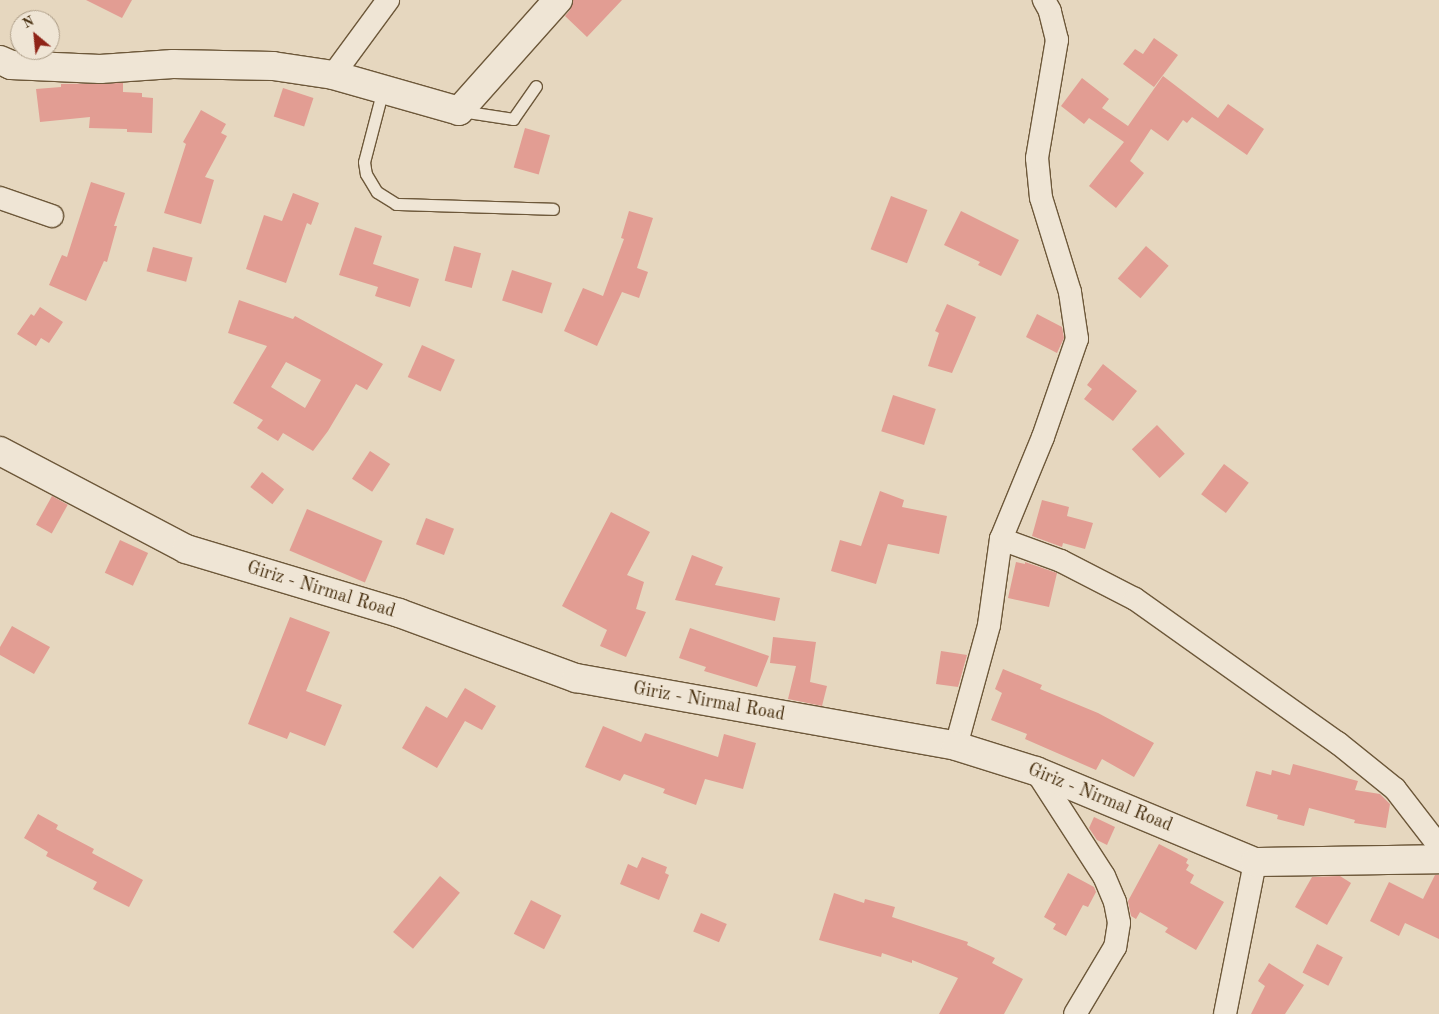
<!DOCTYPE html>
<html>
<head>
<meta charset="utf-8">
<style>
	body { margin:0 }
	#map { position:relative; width:1439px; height:1014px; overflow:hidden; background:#e6d7bf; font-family:"Old Standard TT",serif }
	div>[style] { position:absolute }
	.building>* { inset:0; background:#e29d93; transform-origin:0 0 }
	.roads { filter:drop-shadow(1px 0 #6d583a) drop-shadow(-1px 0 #6d583a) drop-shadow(0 1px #6d583a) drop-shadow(0 -1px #6d583a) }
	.service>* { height:11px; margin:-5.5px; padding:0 5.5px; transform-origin:5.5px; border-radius:5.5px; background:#efe5d5 }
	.minor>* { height:22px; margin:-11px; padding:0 11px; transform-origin:11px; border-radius:11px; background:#efe5d5 }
	.tertiary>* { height:28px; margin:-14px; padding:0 14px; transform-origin:14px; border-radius:14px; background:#efe5d5 }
	.secondary>* { height:28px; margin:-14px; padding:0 14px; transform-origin:14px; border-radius:14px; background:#efe5d5 }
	span { translate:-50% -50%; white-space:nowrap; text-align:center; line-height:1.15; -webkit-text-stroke:4px #efe5d5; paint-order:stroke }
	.street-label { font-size:18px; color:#452d0d }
	.north { position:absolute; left:10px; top:10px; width:50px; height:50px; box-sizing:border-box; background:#efe5d5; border:1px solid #ab9b85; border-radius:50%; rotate:332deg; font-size:14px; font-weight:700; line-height:20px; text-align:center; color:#452d0d }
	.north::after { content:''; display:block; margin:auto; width:18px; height:22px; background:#8f2418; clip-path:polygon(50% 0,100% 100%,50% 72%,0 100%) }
</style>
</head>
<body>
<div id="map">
	<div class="building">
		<div style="clip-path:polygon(86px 0,132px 0,122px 18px)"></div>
		<div style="clip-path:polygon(573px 0,622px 0,587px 37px,565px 16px,570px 10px)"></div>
		<div style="clip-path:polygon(1154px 38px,1178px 55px,1154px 87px,1123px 64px,1135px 49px,1143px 54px)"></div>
		<div style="clip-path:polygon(1163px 76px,1218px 118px,1228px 104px,1264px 129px,1247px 155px,1192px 117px,1187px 123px,1183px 120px,1168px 141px,1151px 129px,1130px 161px,1144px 173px,1116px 208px,1089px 186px,1124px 142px,1089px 118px,1084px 124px,1061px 106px,1082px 78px,1109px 99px,1102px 108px,1128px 126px)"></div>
		<div style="clip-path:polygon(123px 83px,123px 92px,142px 93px,142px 97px,153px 98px,152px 133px,127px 132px,127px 129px,89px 128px,90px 117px,40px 122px,36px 89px,61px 87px,61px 84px)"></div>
		<div style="left:283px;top:88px;width:32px;height:30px;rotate:18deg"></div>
		<div style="clip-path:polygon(201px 110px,226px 124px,221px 133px,227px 136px,205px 177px,214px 180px,201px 224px,164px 213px,186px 144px,183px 142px)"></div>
		<div style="left:525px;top:128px;width:26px;height:41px;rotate:16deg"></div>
		<div style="clip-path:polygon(91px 182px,125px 193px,114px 226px,117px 226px,107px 262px,104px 261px,86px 301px,49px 285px,62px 255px,67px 257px)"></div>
		<div style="clip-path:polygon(293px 193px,319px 203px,311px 225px,307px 223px,286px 283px,246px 269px,264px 215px,282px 221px)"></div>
		<div style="left:891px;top:196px;width:39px;height:57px;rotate:21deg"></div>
		<div style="clip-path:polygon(629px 211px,653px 218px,637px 268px,648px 272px,639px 298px,622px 292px,597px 346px,564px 331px,583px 288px,603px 296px,624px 239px,621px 238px)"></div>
		<div style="clip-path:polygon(961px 211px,1019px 240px,1001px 276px,978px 265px,980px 262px,944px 245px)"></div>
		<div style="clip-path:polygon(355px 227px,382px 236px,373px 264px,419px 279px,410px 307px,375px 296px,378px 287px,339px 275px)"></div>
		<div style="left:454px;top:246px;width:28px;height:36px;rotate:15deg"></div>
		<div style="left:1146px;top:246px;width:30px;height:43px;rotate:41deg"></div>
		<div style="left:153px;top:247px;width:41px;height:25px;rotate:15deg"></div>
		<div style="left:512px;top:270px;width:42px;height:32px;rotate:18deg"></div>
		<div style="clip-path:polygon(evenodd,239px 300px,293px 319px,295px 316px,383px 364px,367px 390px,356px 384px,328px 431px,313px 451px,283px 433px,278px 441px,257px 428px,263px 420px,233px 403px,267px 346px,228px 333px,239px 300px,286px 362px,321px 380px,305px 408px,271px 387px,286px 362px)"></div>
		<div style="clip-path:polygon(947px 304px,976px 317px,952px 373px,928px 366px,939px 333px,935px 331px)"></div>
		<div style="clip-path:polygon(40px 307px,63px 322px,49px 343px,41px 338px,36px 346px,17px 334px,31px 314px,34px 316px)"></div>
		<div style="clip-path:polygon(1037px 314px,1062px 327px,1064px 338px,1057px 353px,1026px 337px)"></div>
		<div style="left:422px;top:345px;width:36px;height:35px;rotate:24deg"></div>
		<div style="clip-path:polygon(1103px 364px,1137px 391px,1113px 421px,1084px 399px,1092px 389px,1087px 385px)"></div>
		<div style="left:893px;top:395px;width:45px;height:38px;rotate:18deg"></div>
		<div style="left:1157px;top:425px;width:40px;height:35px;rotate:46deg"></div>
		<div style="left:370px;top:451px;width:24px;height:33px;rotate:33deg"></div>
		<div style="left:1224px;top:464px;width:31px;height:38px;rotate:37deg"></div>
		<div style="left:262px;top:472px;width:28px;height:19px;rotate:38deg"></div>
		<div style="clip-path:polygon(880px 491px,904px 500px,902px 507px,947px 516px,939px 554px,888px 544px,876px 584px,831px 571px,840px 540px,861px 546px)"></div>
		<div style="left:52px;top:496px;width:18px;height:33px;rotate:29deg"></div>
		<div style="clip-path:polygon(1042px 500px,1069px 507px,1067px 516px,1093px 523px,1085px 549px,1063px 543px,1062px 547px,1032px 536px)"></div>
		<div style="left:307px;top:509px;width:82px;height:45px;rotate:23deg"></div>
		<div style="clip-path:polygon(611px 512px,650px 532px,627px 575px,644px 582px,636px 609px,646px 612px,626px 657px,600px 646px,607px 630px,562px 606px)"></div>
		<div style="left:426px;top:518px;width:30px;height:28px;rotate:21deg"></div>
		<div style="left:120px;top:540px;width:31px;height:36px;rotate:25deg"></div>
		<div style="clip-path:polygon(692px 555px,723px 567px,715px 585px,780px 598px,775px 621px,675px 600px)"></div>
		<div style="clip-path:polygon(1016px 562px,1025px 564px,1025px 562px,1057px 573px,1049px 607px,1008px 598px)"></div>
		<div style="clip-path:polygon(290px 617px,330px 632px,306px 691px,342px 705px,325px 746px,290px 732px,287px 739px,248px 724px)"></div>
		<div style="clip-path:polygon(12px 626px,50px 647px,34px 674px,0 655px,0 647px)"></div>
		<div style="clip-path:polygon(690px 628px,769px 656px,757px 687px,704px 671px,706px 667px,679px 658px)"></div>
		<div style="clip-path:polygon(773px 637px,816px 642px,810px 682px,827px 686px,822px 706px,788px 699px,796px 666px,770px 663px)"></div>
		<div style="clip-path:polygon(941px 651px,967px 655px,958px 687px,936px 684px)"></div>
		<div style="clip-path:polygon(1003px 669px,1042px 685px,1040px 689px,1098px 713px,1154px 743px,1134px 777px,1102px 759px,1096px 770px,1025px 739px,1027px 734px,991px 720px,1002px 693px,995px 689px)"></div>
		<div style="clip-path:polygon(465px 688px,496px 706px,482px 730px,465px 721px,437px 768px,402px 748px,426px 706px,447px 718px)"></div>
		<div style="clip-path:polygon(603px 726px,641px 742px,645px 733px,718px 757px,724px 734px,756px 743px,743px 789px,705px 779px,696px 805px,663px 793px,665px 789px,624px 774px,620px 781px,585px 767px)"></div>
		<div style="clip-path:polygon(1293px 764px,1358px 781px,1355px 790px,1380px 794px,1390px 804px,1386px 828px,1354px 823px,1355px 820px,1309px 808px,1304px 826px,1277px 819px,1278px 815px,1246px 806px,1256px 771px,1271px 775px,1272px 770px,1290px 775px)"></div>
		<div style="clip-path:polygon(38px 814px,58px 825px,56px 829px,94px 849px,92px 853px,143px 880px,129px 907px,93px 889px,97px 882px,46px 856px,48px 852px,24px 838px)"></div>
		<div style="clip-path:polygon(1094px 817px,1115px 827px,1107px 845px,1097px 840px,1089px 828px)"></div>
		<div style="clip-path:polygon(1159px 844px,1188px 859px,1186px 863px,1189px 865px,1186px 870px,1194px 875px,1190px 883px,1224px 902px,1196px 950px,1165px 932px,1168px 928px,1140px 912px,1136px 919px,1131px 916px,1128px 901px)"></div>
		<div style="clip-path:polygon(642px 857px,667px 867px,665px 873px,669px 875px,659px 900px,620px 884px,628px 864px,637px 868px)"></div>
		<div style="clip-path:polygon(1068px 873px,1094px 887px,1096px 892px,1088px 907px,1083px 905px,1066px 936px,1053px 929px,1056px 924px,1044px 917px)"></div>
		<div style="clip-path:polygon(1435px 875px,1439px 875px,1439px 939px,1405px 923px,1399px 936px,1370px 921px,1389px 882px,1423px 899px)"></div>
		<div style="left:440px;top:876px;width:26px;height:73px;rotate:40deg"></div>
		<div style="clip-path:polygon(1340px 876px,1351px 883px,1327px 925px,1295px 907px,1312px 877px)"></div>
		<div style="clip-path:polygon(834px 893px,864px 903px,865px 899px,895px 907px,892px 917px,968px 942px,967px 945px,995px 958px,992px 963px,1023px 979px,1004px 1014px,939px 1014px,958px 978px,912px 960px,912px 963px,882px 953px,881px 957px,819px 940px)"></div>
		<div style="left:531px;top:900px;width:34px;height:38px;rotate:27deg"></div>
		<div style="left:701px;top:913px;width:28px;height:20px;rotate:23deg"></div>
		<div style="left:1317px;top:944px;width:29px;height:32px;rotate:27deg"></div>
		<div style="clip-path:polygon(1269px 963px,1304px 985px,1285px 1014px,1251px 1014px,1265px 986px,1258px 981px)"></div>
	</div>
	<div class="roads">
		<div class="service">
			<div style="left:383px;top:89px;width:75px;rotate:104.6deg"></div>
			<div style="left:364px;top:162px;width:12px;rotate:81deg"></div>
			<div style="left:366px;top:174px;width:21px;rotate:59deg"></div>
			<div style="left:377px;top:192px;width:22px;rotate:32deg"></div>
			<div style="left:396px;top:204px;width:157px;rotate:1.8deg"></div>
			<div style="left:461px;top:111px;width:53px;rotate:8.7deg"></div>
			<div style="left:513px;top:119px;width:40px;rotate:-55.1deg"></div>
		</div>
		<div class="minor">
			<div style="left:333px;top:75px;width:93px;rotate:-53.7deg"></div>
			<div style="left:0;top:198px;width:55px;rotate:19.1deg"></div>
			<div style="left:1001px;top:539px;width:64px;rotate:20.1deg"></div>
			<div style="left:1061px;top:561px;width:83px;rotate:27.2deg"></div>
			<div style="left:1135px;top:599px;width:249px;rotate:35.4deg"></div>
			<div style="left:1338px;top:743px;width:73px;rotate:38.9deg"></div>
			<div style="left:1395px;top:789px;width:72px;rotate:52.3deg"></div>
			<div style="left:956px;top:746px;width:125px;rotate:-74.7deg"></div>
			<div style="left:989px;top:625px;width:87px;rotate:-82.1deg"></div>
			<div style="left:1001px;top:539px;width:110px;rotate:-67.6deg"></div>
			<div style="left:1043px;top:437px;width:104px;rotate:-70.9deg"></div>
			<div style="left:1077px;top:339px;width:48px;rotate:-98.5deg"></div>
			<div style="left:1070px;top:292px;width:98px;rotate:-107.1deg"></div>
			<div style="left:1041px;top:198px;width:40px;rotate:-95.7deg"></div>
			<div style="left:1037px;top:158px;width:120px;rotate:-80.4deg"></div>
			<div style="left:1057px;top:40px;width:30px;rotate:-104deg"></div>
			<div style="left:1050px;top:11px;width:13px;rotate:-119deg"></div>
			<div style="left:1036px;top:771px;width:125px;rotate:57.1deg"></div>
			<div style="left:1104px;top:876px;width:28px;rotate:67deg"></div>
			<div style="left:1115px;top:902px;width:21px;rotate:79deg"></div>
			<div style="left:1119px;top:923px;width:24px;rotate:99deg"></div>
			<div style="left:1115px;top:947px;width:78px;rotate:120.8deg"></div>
			<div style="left:1225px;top:1014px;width:155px;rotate:-78.8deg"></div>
		</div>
		<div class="tertiary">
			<div style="left:0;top:60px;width:12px;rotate:24deg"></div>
			<div style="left:11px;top:65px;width:89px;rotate:2.6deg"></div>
			<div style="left:100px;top:69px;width:73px;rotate:-3.9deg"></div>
			<div style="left:173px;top:64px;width:100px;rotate:1.1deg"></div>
			<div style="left:273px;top:66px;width:61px;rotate:8.5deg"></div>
			<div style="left:333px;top:75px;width:131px;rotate:15.9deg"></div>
			<div style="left:459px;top:111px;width:149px;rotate:-48.3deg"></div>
		</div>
		<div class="secondary">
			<div style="left:0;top:451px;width:210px;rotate:27.8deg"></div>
			<div style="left:186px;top:549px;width:222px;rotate:16.7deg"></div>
			<div style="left:399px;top:613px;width:189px;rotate:20.2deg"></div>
			<div style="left:576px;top:678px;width:386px;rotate:10.1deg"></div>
			<div style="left:956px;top:746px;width:84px;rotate:17.4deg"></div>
			<div style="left:1036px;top:771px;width:237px;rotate:22.6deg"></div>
			<div style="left:1255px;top:862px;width:184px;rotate:-0.9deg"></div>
		</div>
	</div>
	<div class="street-label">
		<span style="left:321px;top:590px;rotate:17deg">Giriz - Nirmal Road</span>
		<span style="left:709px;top:702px;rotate:10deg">Giriz - Nirmal Road</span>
		<span style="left:1100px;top:798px;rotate:22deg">Giriz - Nirmal Road</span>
	</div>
	<div class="north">N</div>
</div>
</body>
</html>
